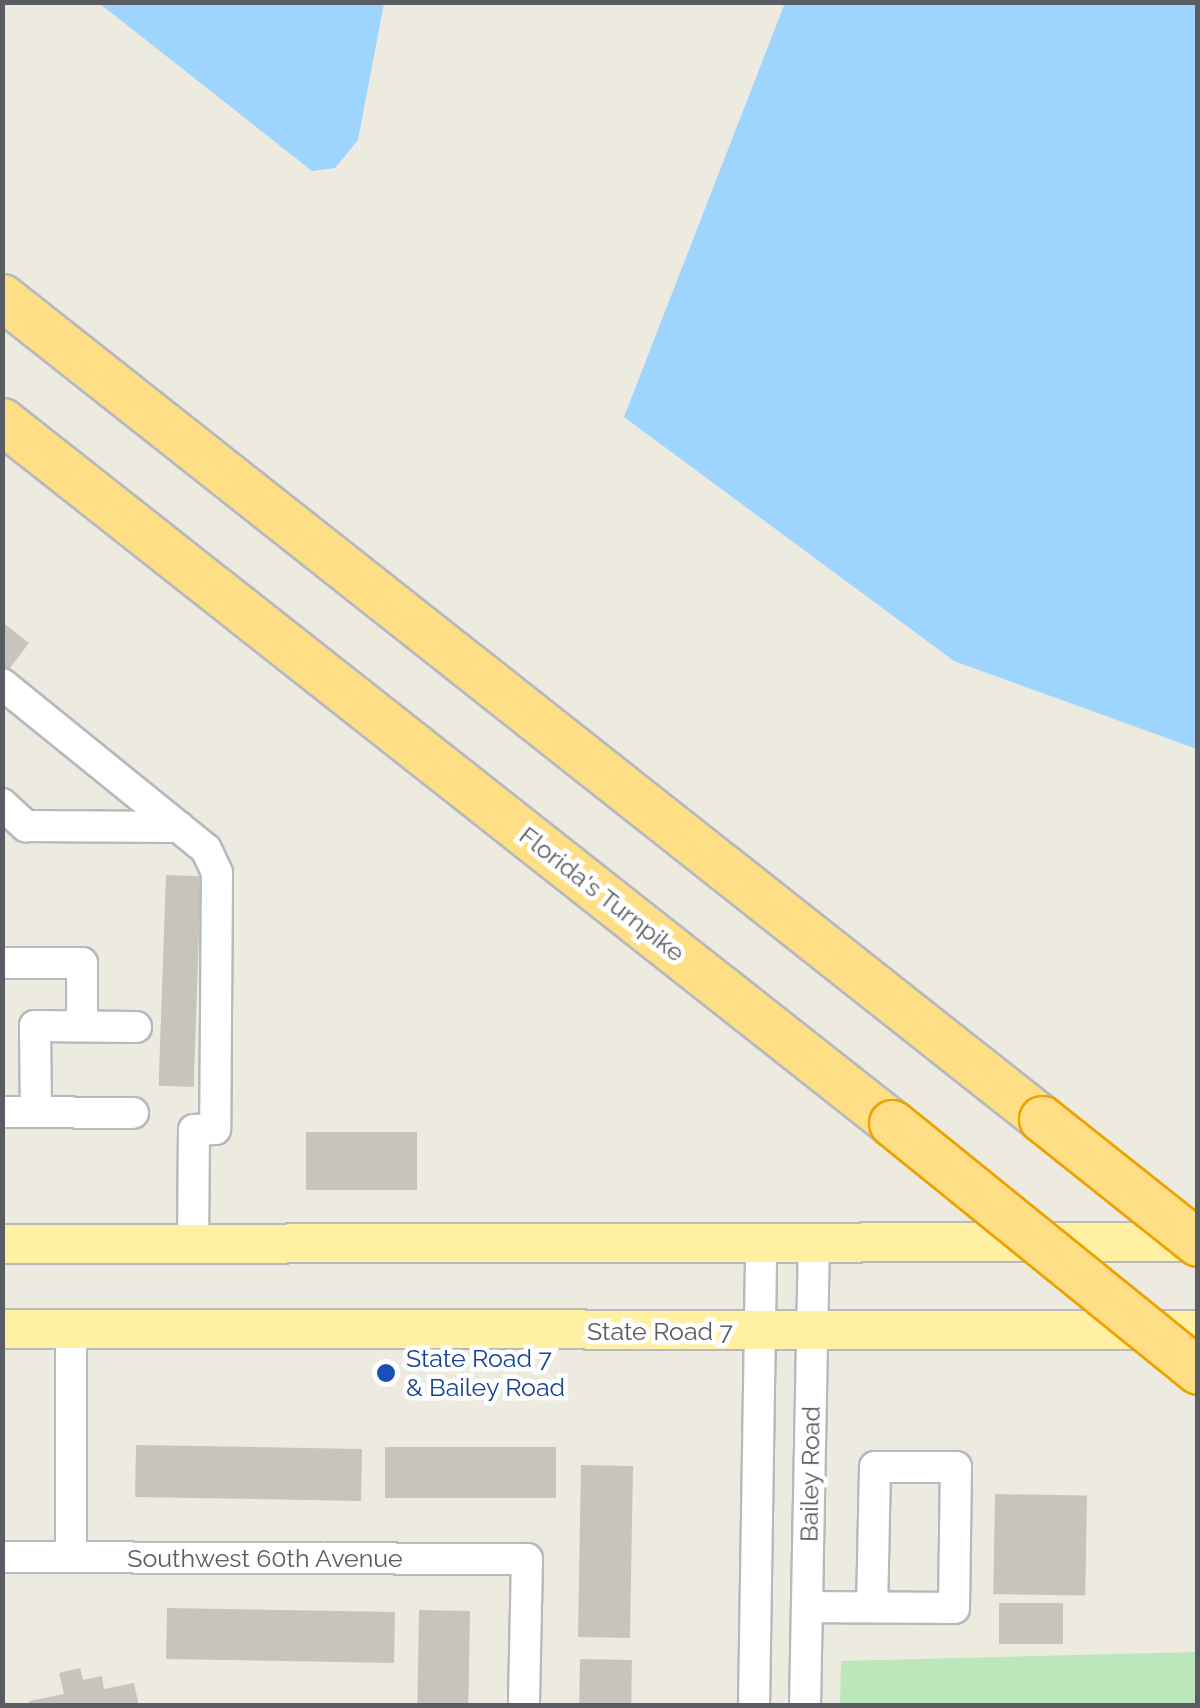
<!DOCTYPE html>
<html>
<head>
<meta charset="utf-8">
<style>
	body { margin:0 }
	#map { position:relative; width:1200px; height:1708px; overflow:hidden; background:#edeae0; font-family:Raleway,sans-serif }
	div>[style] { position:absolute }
	.green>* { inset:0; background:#bbe7ba }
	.water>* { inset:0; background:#9ed5ff }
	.building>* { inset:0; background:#c8c4bd; transform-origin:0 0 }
	.roads { filter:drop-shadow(2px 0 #b6b9be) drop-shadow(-2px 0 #b6b9be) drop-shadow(0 2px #b6b9be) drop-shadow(0 -2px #b6b9be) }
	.minor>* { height:30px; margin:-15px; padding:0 15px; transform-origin:15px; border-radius:15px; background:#fff }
	.major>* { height:38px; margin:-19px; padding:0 19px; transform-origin:19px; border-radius:19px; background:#fff0a3 }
	.highway>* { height:45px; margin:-22.5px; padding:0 22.5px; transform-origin:22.5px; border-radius:22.5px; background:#ffdf85 }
	.bridges { filter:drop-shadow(2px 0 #eda200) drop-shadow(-2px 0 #eda200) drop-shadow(0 2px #eda200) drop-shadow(0 -2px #eda200) }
	.highway-bridge>* { height:45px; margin:-22.5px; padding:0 22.5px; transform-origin:22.5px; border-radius:22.5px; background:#ffdf85 }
	.dots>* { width:28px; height:28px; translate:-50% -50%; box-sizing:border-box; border:5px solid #fff; border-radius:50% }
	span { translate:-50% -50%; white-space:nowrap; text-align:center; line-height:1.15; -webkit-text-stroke:9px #fff; paint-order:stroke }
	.street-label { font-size:25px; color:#595d63 }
	.transit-label { font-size:25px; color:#164399 }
	.left { translate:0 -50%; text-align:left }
	.frame { position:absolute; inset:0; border:5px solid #595d63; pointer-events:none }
</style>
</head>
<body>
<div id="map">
	<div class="green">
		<div style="clip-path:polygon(1197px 1652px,1197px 1705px,840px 1705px,841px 1661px)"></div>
	</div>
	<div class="water">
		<div style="clip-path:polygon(99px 3px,384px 3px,358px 140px,335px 168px,312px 171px)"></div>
		<div style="clip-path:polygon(785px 3px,1197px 3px,1197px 749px,954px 661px,624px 417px)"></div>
	</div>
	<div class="building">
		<div style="clip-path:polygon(2px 622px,29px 643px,7px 672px,2px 669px)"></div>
		<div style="left:166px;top:875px;width:35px;height:211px;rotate:2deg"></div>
		<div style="left:306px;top:1132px;width:111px;height:58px"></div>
		<div style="left:136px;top:1445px;width:226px;height:52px;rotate:1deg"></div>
		<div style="left:385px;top:1447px;width:171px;height:51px"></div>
		<div style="left:581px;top:1465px;width:52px;height:172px;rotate:1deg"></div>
		<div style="left:995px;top:1494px;width:92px;height:100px;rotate:1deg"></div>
		<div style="left:999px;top:1603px;width:64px;height:41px"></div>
		<div style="left:167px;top:1608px;width:228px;height:51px;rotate:1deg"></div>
		<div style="left:419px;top:1610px;width:51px;height:96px;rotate:1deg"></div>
		<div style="left:580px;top:1659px;width:52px;height:47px;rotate:1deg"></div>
		<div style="clip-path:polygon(80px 1668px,83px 1680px,102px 1676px,104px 1689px,134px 1683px,139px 1706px,30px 1706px,29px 1701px,64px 1694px,59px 1673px)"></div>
	</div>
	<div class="roads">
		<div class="minor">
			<div style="left:2px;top:684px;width:262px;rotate:39deg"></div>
			<div style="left:206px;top:849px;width:26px;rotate:65deg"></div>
			<div style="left:217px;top:873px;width:256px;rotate:90.4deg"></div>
			<div style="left:215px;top:1129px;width:21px;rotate:177deg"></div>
			<div style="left:194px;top:1130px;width:114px;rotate:90.5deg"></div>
			<div style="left:2px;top:804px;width:33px;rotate:43deg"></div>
			<div style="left:26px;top:826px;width:153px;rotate:0.4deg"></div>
			<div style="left:2px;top:963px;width:80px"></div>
			<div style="left:82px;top:963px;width:63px;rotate:90deg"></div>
			<div style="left:2px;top:1112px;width:131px;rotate:0.4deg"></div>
			<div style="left:36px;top:1112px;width:86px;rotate:-90.7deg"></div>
			<div style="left:35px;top:1026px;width:101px;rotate:0.6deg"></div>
			<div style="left:2px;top:1557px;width:525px;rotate:0.22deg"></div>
			<div style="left:527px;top:1559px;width:147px;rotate:91.2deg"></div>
			<div style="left:71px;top:1557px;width:228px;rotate:-90deg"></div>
			<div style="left:808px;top:1607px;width:146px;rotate:0.4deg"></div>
			<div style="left:954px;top:1608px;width:141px;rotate:-89.2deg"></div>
			<div style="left:956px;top:1467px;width:81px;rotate:180deg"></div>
			<div style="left:875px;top:1467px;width:140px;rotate:91.2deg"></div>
			<div style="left:754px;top:1706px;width:463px;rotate:-89.1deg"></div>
			<div style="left:805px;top:1706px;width:463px;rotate:-88.9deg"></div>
		</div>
		<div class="major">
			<div style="left:2px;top:1244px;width:1196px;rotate:-0.1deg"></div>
			<div style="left:2px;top:1329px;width:1196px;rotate:0.05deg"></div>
		</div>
		<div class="highway">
			<div style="left:2px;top:297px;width:1326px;rotate:38.32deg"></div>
			<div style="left:2px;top:421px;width:1134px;rotate:38.27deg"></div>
		</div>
	</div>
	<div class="bridges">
		<div class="highway-bridge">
			<div style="left:1042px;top:1119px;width:199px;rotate:38.5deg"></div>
			<div style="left:892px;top:1123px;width:394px;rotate:39deg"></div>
		</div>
	</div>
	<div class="dots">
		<div style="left:386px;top:1373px;background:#1a4fb4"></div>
	</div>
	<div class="street-label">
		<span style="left:602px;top:894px;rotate:38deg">Florida's Turnpike</span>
		<span style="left:660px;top:1331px">State Road 7</span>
		<span style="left:810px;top:1474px;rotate:-89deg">Bailey Road</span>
		<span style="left:265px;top:1558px">Southwest 60th Avenue</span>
	</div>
	<div class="transit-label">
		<span class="left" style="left:406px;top:1373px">State Road 7<br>&amp; Bailey Road</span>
	</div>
	<div class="frame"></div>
</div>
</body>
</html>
